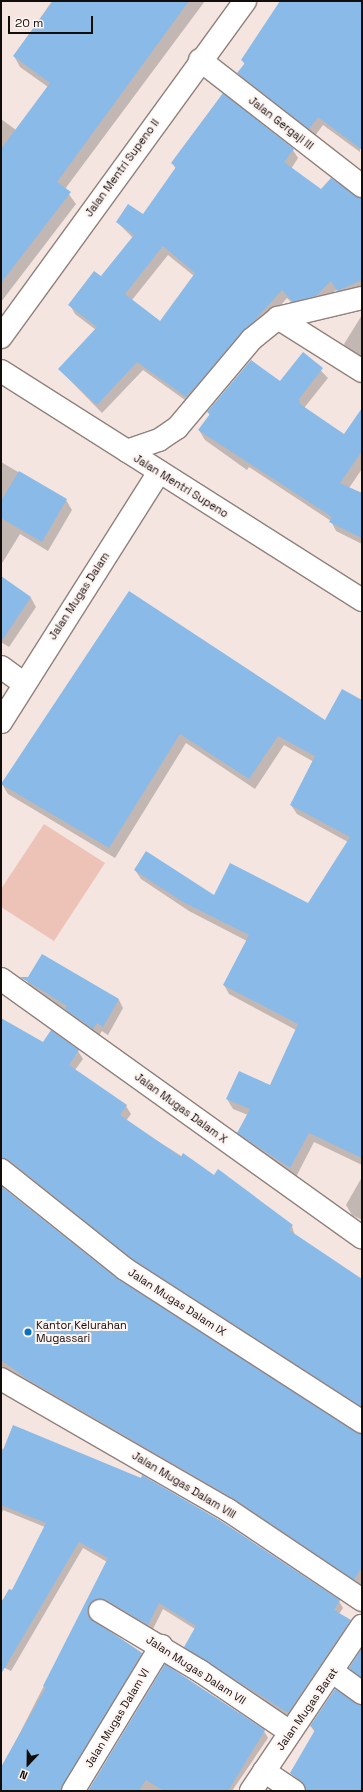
<!DOCTYPE html>
<html>
<head>
<meta charset="utf-8">
<style>
	body { margin:0 }
	#map { position:relative; width:363px; height:1792px; overflow:hidden; background:#f4e5e0; font-family:"Space Grotesk",sans-serif }
	div>[style] { position:absolute }
	.green>* { inset:0; background:#eec3b7 }
	.shadow>* { inset:0; background:#0003 }
	.building>* { inset:0; background:#8abae8 }
	.roads { filter:drop-shadow(1px 0 #90817e) drop-shadow(-1px 0 #90817e) drop-shadow(0 1px #90817e) drop-shadow(0 -1px #90817e) }
	.street>* { height:22px; margin:-11px; padding:0 11px; transform-origin:11px; border-radius:11px; background:#fff }
	.secondary>* { height:22px; margin:-11px; padding:0 11px; transform-origin:11px; border-radius:11px; background:#fff }
	.dots>* { width:11px; height:11px; translate:-50% -50%; box-sizing:border-box; border:2px solid #fdf3f1; border-radius:50% }
	span { translate:-50% -50%; white-space:nowrap; text-align:center; line-height:1.15; -webkit-text-stroke:4px #fdf3f1; paint-order:stroke }
	.street-label { font-size:11px; color:#120d0b }
	.poi-label { font-size:11px; color:#120d0b }
	.left { translate:0 -50%; text-align:left }
	.frame { position:absolute; inset:0; border:2px solid #120d0b; pointer-events:none }
	.north { position:absolute; left:8px; top:1744px; width:40px; height:40px; -webkit-text-stroke:3px #fdf3f1; paint-order:stroke; rotate:202deg; font-size:11px; font-weight:700; line-height:16px; text-align:center; color:#120d0b }
	.north::after { content:''; display:block; margin:auto; width:14px; height:18px; background:#120d0b; clip-path:polygon(50% 0,100% 100%,50% 72%,0 100%) }
	.scale { position:absolute; left:8px; top:16px; width:85px; height:18px; box-sizing:border-box; border:2px solid #120d0b; border-top:0; padding-left:5px; font-size:12px; line-height:14px; white-space:nowrap; color:#120d0b; -webkit-text-stroke:3px #fdf3f1; paint-order:stroke }
</style>
</head>
<body>
<div id="map">
	<div class="green">
		<div style="clip-path:polygon(44px 824px,105px 863px,54px 941px,1px 907px,1px 889px)"></div>
	</div>
	<div class="shadow">
		<div style="clip-path:polygon(52px 1px,205px 1px,65px 189px,76px 204px,1px 302px,1px 119px,16px 130px,48px 87px,20px 67px,14px 56px)"></div>
		<div style="clip-path:polygon(282px 1px,362px 54px,360px 152px,323px 125px,314px 137px,244px 82px,239px 73px,245px 65px,242px 60px)"></div>
		<div style="clip-path:polygon(evenodd,293px 150px,298px 158px,291px 169px,321px 190px,362px 198px,362px 291px,343px 299px,337px 289px,321px 305px,299px 310px,287px 298px,192px 405px,143px 370px,102px 413px,59px 369px,96px 330px,75px 314px,70px 305px,102px 278px,133px 238px,117px 222px,143px 215px,176px 169px,172px 163px,293px 150px,168px 255px,194px 276px,161px 322px,132px 300px,168px 255px)"></div>
		<div style="clip-path:polygon(362px 315px,362px 361px,350px 354px,344px 344px)"></div>
		<div style="clip-path:polygon(304px 353px,328px 378px,304px 408px,345px 436px,362px 410px,362px 469px,349px 488px,362px 493px,362px 544px,336px 531px,331px 521px,249px 467px,247px 470px,205px 440px,199px 430px,210px 416px,208px 412px,281px 382px)"></div>
		<div style="clip-path:polygon(1px 462px,66px 500px,72px 510px,48px 551px,20px 534px,1px 565px)"></div>
		<div style="clip-path:polygon(1px 578px,31px 598px,36px 607px,9px 647px,1px 642px)"></div>
		<div style="clip-path:polygon(129px 592px,325px 722px,362px 701px,362px 1165px,314px 1142px,296px 1177px,244px 1142px,238px 1133px,248px 1115px,233px 1109px,227px 1099px,271px 1086px,296px 1030px,229px 994px,224px 985px,247px 941px,189px 911px,141px 879px,135px 870px,214px 896px,309px 904px,348px 842px,297px 814px,291px 805px,314px 762px,284px 745px,255px 789px,186px 743px,115px 858px,8px 794px,2px 784px)"></div>
		<div style="clip-path:polygon(43px 955px,119px 1000px,123px 1008px,108px 1035px,102px 1031px,98px 1037px,71px 1018px,66px 1010px,32px 990px,27px 981px)"></div>
		<div style="clip-path:polygon(1px 1019px,43px 1043px,78px 1051px,83px 1059px,75px 1070px,126px 1106px,131px 1114px,126px 1121px,292px 1226px,295px 1236px,362px 1282px,362px 1411px,138px 1267px,1px 1167px)"></div>
		<div style="clip-path:polygon(362px 1177px,362px 1220px,352px 1215px,346px 1205px)"></div>
		<div style="clip-path:polygon(1px 1187px,118px 1280px,362px 1435px,362px 1582px,359px 1587px,1px 1365px)"></div>
		<div style="clip-path:polygon(1px 1448px,339px 1601px,343px 1608px,339px 1614px,348px 1624px,340px 1637px,344px 1643px,292px 1719px,189px 1654px,185px 1647px,195px 1629px,163px 1609px,152px 1631px,93px 1611px,91px 1619px,142px 1653px,146px 1660px,66px 1791px,1px 1791px,1px 1770px,107px 1562px,83px 1548px,11px 1671px,1px 1666px,1px 1601px,12px 1592px,45px 1527px,3px 1510px,1px 1515px)"></div>
		<div style="clip-path:polygon(362px 1651px,362px 1682px,350px 1668px)"></div>
		<div style="clip-path:polygon(362px 1706px,362px 1791px,308px 1791px,291px 1773px,315px 1733px,311px 1726px)"></div>
		<div style="clip-path:polygon(264px 1731px,268px 1738px,232px 1791px,89px 1791px)"></div>
	</div>
	<div class="building">
		<div style="clip-path:polygon(53px 1px,189px 1px,57px 182px,71px 192px,1px 283px,1px 149px,50px 83px,13px 56px)"></div>
		<div style="clip-path:polygon(280px 1px,362px 1px,362px 150px,318px 117px,309px 129px,237px 73px,245px 63px,241px 60px)"></div>
		<div style="clip-path:polygon(evenodd,223px 93px,294px 149px,284px 162px,321px 189px,331px 178px,362px 198px,362px 280px,337px 291px,331px 281px,316px 296px,293px 302px,282px 290px,186px 397px,137px 362px,97px 405px,58px 369px,97px 327px,68px 305px,94px 271px,101px 276px,134px 235px,116px 222px,128px 204px,143px 214px,176px 167px,171px 163px,223px 93px,163px 246px,195px 273px,160px 321px,125px 294px,163px 246px)"></div>
		<div style="clip-path:polygon(303px 352px,323px 368px,299px 399px,300px 404px,344px 434px,362px 408px,362px 451px,340px 483px,362px 493px,362px 538px,329px 522px,332px 517px,198px 430px,210px 414px,207px 412px,251px 360px,280px 381px)"></div>
		<div style="clip-path:polygon(19px 471px,67px 499px,42px 542px,1px 518px,1px 501px)"></div>
		<div style="clip-path:polygon(1px 576px,31px 597px,1px 642px)"></div>
		<div style="clip-path:polygon(129px 591px,325px 720px,342px 689px,362px 700px,362px 1158px,309px 1133px,290px 1168px,237px 1133px,250px 1109px,226px 1099px,239px 1071px,270px 1085px,298px 1024px,223px 985px,249px 935px,183px 902px,134px 870px,146px 851px,214px 895px,230px 863px,308px 903px,350px 837px,290px 805px,315px 756px,278px 736px,249px 779px,180px 734px,109px 848px,1px 784px)"></div>
		<div style="clip-path:polygon(42px 954px,119px 999px,103px 1027px,97px 1023px,93px 1029px,65px 1009px,67px 1006px,20px 977px,28px 977px)"></div>
		<div style="clip-path:polygon(1px 1018px,43px 1042px,51px 1030px,79px 1050px,69px 1065px,127px 1105px,120px 1115px,181px 1157px,183px 1153px,214px 1175px,218px 1169px,293px 1225px,289px 1230px,362px 1279px,362px 1407px,132px 1259px,9px 1160px,1px 1158px)"></div>
		<div style="clip-path:polygon(1px 1186px,118px 1279px,362px 1434px,362px 1567px,354px 1580px,234px 1499px,27px 1379px,1px 1360px)"></div>
		<div style="clip-path:polygon(13px 1425px,141px 1478px,142px 1475px,221px 1521px,340px 1600px,334px 1610px,351px 1620px,288px 1713px,184px 1647px,196px 1626px,159px 1603px,148px 1625px,106px 1600px,94px 1600px,88px 1610px,89px 1617px,142px 1653px,61px 1791px,1px 1791px,1px 1767px,46px 1687px,43px 1686px,108px 1558px,79px 1542px,1px 1674px,1px 1603px,9px 1589px,12px 1590px,46px 1523px,1px 1505px,1px 1455px)"></div>
		<div style="clip-path:polygon(362px 1648px,362px 1678px,349px 1668px)"></div>
		<div style="clip-path:polygon(165px 1664px,265px 1730px,228px 1791px,164px 1791px,146px 1780px,139px 1791px,88px 1791px)"></div>
		<div style="clip-path:polygon(335px 1689px,362px 1705px,362px 1791px,306px 1791px,301px 1781px,290px 1773px,315px 1730px,310px 1726px)"></div>
	</div>
	<div class="roads">
		<div class="street">
			<div style="left:200px;top:60px;width:205px;rotate:37.9deg"></div>
			<div style="left:278px;top:318px;width:99px;rotate:32.2deg"></div>
			<div style="left:1px;top:337px;width:415px;rotate:-54deg"></div>
			<div style="left:127px;top:451px;width:34px;rotate:-19deg"></div>
			<div style="left:159px;top:440px;width:22px;rotate:-34deg"></div>
			<div style="left:177px;top:428px;width:116px;rotate:-49.9deg"></div>
			<div style="left:252px;top:339px;width:33px;rotate:-39deg"></div>
			<div style="left:278px;top:318px;width:86px;rotate:-13.4deg"></div>
			<div style="left:1px;top:667px;width:27px;rotate:36deg"></div>
			<div style="left:1px;top:722px;width:296px;rotate:-57.7deg"></div>
			<div style="left:1px;top:979px;width:444px;rotate:35.6deg"></div>
			<div style="left:1px;top:1170px;width:159px;rotate:38.6deg"></div>
			<div style="left:125px;top:1269px;width:282px;rotate:32.8deg"></div>
			<div style="left:1px;top:1379px;width:262px;rotate:30deg"></div>
			<div style="left:228px;top:1510px;width:161px;rotate:33.9deg"></div>
			<div style="left:100px;top:1611px;width:117px;rotate:31deg"></div>
			<div style="left:200px;top:1671px;width:109px;rotate:34.1deg"></div>
			<div style="left:333px;top:1672px;width:36px;rotate:36deg"></div>
			<div style="left:264px;top:1771px;width:36px;rotate:34deg"></div>
			<div style="left:73px;top:1791px;width:170px;rotate:-58.7deg"></div>
			<div style="left:251px;top:1791px;width:199px;rotate:-56.1deg"></div>
		</div>
		<div class="secondary">
			<div style="left:1px;top:371px;width:428px;rotate:32.4deg"></div>
		</div>
	</div>
	<div class="dots">
		<div style="left:28px;top:1332px;background:#0472bd"></div>
	</div>
	<div class="street-label">
		<span style="left:281px;top:123px;rotate:38deg">Jalan Gergaji III</span>
		<span style="left:122px;top:168px;rotate:-54deg">Jalan Mentri Supeno II</span>
		<span style="left:181px;top:486px;rotate:32deg">Jalan Mentri Supeno</span>
		<span style="left:79px;top:596px;rotate:-57deg">Jalan Mugas Dalam</span>
		<span style="left:181px;top:1108px;rotate:36deg">Jalan Mugas Dalam X</span>
		<span style="left:177px;top:1302px;rotate:33deg">Jalan Mugas Dalam IX</span>
		<span style="left:184px;top:1485px;rotate:31deg">Jalan Mugas Dalam VIII</span>
		<span style="left:196px;top:1670px;rotate:33deg">Jalan Mugas Dalam VII</span>
		<span style="left:307px;top:1709px;rotate:-55deg">Jalan Mugas Barat</span>
		<span style="left:117px;top:1718px;rotate:-59deg">Jalan Mugas Dalam VI</span>
	</div>
	<div class="poi-label">
		<span class="left" style="left:36px;top:1332px">Kantor Kelurahan<br>Mugassari</span>
	</div>
	<div class="frame"></div>
	<div class="north">N</div>
	<div class="scale">20 m</div>
</div>
</body>
</html>
